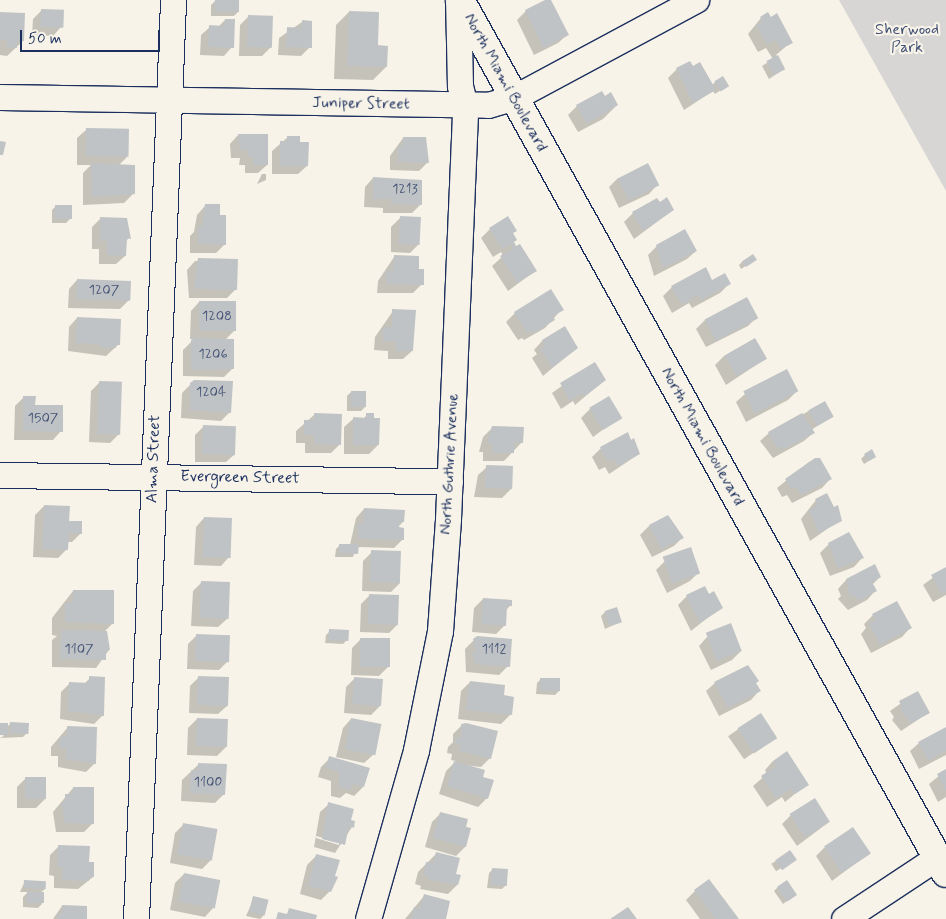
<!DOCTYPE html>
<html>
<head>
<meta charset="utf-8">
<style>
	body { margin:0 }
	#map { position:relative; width:946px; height:919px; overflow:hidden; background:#f7f3e8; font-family:Mynerve,sans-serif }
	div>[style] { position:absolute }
	.green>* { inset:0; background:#d7d6d4 }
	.shadow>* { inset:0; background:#0003; transform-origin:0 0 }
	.building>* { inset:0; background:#c0c3c5; transform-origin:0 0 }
	.roads { filter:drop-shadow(1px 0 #1b2f5e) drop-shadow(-1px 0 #1b2f5e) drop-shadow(0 1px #1b2f5e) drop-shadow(0 -1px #1b2f5e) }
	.minor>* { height:25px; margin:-12.5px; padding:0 12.5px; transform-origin:12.5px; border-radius:12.5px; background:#f7f3e8 }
	.major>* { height:28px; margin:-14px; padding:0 14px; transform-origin:14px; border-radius:14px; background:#f7f3e8 }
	span { translate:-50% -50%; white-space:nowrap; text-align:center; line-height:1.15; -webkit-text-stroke:4.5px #f7f3e8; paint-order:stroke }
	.number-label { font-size:14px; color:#445478 }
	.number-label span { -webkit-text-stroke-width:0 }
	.park-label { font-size:16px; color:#415076 }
	.street-label { font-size:16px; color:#1b2f5e }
	.scale { position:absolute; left:20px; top:30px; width:140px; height:22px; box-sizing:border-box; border:2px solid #1b2f5e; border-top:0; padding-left:6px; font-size:15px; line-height:18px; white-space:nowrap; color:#1b2f5e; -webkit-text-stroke:4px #f7f3e8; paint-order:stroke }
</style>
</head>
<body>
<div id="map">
	<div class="green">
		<div style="clip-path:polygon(839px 0,946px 0,946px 191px)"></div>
	</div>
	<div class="shadow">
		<div style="clip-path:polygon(550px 0,567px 35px,558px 43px,534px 55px,517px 20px,526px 11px)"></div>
		<div style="clip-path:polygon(215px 1px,238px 12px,234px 16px,211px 16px,211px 5px)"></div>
		<div style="clip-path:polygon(42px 10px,61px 27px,53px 36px,32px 35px,33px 19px)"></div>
		<div style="clip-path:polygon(349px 12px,377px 47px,386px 67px,373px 80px,334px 79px,336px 25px)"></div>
		<div style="clip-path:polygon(0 13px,23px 41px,7px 56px,0 55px)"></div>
		<div style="clip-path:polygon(248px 17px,271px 47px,262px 56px,239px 56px,240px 25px)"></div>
		<div style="clip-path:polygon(761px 18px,791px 42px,776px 55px,784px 69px,769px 79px,762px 66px,773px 59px,766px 48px,758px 52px,748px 34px)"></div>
		<div style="clip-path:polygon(225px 20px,232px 47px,224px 56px,200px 55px,201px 35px,210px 27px,218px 27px)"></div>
		<div style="clip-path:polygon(302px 22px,310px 47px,301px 56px,278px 55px,279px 38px)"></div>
		<div style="clip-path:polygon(677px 69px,712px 85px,715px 82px,727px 86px,715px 94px,713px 91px,684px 110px,668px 78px)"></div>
		<div style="clip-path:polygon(604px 97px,617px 105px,603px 119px,578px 132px,568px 115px,577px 106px)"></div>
		<div style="clip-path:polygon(86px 130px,127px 157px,118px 166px,133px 194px,124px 203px,83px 205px,83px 173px,91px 165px,77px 165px,77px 138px)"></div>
		<div style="clip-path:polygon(238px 135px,267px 165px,258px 173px,245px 173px,245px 165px,239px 165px,240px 158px,231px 158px,230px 144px)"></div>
		<div style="clip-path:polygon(288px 137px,307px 166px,298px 174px,272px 174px,272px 151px)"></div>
		<div style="clip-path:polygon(403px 138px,428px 162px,419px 171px,390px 170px,390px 156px)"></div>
		<div style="clip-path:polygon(262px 174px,266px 174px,266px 180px,257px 184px)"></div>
		<div style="clip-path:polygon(373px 178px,421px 204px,412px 213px,383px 213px,383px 208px,364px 207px,365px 187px)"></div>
		<div style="clip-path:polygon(618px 178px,657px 185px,649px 194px,619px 208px,609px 187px)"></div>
		<div style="clip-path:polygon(659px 203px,673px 210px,634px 239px,624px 222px,633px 213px)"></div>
		<div style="clip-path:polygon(56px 206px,70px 219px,66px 223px,52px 223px,52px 210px)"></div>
		<div style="clip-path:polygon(205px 206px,219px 216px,225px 244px,216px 253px,190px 253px,190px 236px,194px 232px,197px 215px)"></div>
		<div style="clip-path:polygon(101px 218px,129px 238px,125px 242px,125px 256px,116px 264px,99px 264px,99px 249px,92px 249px,92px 227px)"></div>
		<div style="clip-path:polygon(400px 218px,419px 244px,410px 253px,391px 252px,391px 227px)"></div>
		<div style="clip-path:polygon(490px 229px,512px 234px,513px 243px,535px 271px,508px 291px,492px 266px,503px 256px,501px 252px,493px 257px,481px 238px)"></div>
		<div style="clip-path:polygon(657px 246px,696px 251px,687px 259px,654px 276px,648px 255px)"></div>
		<div style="clip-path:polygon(394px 257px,417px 270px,422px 284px,413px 293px,377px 293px,378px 281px)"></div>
		<div style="clip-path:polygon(236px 260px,236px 289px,227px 298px,189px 298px,187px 270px,195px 261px)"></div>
		<div style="clip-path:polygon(755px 260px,741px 269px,739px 265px,743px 261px)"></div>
		<div style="clip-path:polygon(77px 280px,129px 300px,120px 309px,68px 308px,69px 289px)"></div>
		<div style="clip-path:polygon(712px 281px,729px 284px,720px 293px,692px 308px,689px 303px,672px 313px,663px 296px,672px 287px)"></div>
		<div style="clip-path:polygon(199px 302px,234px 331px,225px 340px,233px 368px,224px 377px,183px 376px,183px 350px,194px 339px,190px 339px,191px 311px)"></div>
		<div style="clip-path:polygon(562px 309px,545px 328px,524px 340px,522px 338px,518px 340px,506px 322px,515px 313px)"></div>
		<div style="clip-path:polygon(393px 311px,412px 351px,403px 359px,388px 359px,388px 351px,374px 350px,375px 337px)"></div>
		<div style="clip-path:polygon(757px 317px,748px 326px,706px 347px,696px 329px,705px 320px)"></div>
		<div style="clip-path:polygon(77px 318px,119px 344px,106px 356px,68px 351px,69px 327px)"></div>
		<div style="clip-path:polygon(755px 339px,765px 359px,726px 385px,715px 365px,724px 356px)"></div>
		<div style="clip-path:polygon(542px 341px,576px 348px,543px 376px,532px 358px,537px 354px,534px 350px)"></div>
		<div style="clip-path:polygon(594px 363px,595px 388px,575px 405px,573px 401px,561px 409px,552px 393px)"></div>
		<div style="clip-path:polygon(100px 382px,119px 434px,110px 443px,89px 442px,91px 391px)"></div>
		<div style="clip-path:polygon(191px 384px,230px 412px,221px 421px,181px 418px,182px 393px)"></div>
		<div style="clip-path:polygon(797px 391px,788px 400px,746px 422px,736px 402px,745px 394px)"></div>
		<div style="clip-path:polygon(351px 392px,365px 407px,361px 411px,347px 411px,347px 396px)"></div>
		<div style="clip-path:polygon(24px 397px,61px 431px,53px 440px,14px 440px,15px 406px)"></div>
		<div style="clip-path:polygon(825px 402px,832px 417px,811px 430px,813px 433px,804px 441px,773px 458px,760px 441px,769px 433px)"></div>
		<div style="clip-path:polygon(590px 409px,620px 417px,593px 437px,581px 418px)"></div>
		<div style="clip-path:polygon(314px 415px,340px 444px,331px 453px,305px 453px,305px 443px,296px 443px,296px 431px)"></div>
		<div style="clip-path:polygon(367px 415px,378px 445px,369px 454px,344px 454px,344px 427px,353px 419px,363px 419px)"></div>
		<div style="clip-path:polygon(204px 426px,235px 454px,226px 462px,195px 462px,195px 435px)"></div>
		<div style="clip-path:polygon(492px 428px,522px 442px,504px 461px,483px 461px,483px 452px,479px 452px,483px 437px)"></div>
		<div style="clip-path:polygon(627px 434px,639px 454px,609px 474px,605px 467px,599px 470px,592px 457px,601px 448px)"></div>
		<div style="clip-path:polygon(865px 455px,875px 457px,864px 464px,861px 459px)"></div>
		<div style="clip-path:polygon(820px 459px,830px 479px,822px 488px,792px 503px,787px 495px,782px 497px,777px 488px,809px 462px)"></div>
		<div style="clip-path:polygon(487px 467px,511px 489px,502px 498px,474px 497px,478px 475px)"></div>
		<div style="clip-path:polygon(816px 500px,840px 520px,810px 541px,801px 519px)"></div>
		<div style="clip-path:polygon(44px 506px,81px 533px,72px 542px,67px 542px,67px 549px,58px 558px,33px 557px,35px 515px)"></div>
		<div style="clip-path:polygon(364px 509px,403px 522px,396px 529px,403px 539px,394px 548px,357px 547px,353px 557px,335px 557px,336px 549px,340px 545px,350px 545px,356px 518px)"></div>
		<div style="clip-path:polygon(668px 517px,682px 538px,674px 546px,652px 557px,640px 535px,649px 526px)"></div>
		<div style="clip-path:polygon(204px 518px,229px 557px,221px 566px,194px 565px,196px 527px)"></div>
		<div style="clip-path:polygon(829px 544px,862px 558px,854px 567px,830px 576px,820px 553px)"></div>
		<div style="clip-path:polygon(372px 552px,400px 583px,391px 592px,362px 591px,363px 561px)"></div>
		<div style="clip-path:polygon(664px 562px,699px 572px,690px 581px,667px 593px,656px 570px)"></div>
		<div style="clip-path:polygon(946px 568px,946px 595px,933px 602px,923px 585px)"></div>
		<div style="clip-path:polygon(880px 577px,872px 585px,875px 591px,867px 600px,848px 610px,838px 599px,841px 596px,838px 589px,846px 580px)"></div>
		<div style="clip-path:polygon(202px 582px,227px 619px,218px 627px,191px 626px,193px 591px)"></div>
		<div style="clip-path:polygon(73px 591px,113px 623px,105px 631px,109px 650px,96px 668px,52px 667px,52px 640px,57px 636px,52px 635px,52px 618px)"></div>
		<div style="clip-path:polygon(369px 596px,398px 624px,389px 633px,360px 632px,361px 604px)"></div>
		<div style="clip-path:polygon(687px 596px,708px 596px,721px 607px,691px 631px,678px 605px)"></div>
		<div style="clip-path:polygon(483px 599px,510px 606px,506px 610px,505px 625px,496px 634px,472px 632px,474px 608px)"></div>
		<div style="clip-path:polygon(605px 612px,620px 622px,605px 629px,601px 616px)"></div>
		<div style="clip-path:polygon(873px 615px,910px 628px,902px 637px,871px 653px,861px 634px,866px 628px,864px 624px)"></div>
		<div style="clip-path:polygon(330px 631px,347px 640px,343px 644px,325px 643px,326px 635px)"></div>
		<div style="clip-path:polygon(197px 635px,228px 661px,219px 670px,187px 669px,188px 644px)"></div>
		<div style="clip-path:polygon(707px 637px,741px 651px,732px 660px,711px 670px,699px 646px)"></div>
		<div style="clip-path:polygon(361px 639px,388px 667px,379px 676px,351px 675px,352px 648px)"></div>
		<div style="clip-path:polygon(474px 640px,508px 666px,499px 675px,466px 672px,465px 649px)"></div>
		<div style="clip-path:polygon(199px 677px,227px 706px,218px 714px,189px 713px,190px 686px)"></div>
		<div style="clip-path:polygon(90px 678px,103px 715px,94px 724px,60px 719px,61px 692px,70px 683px,84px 684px)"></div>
		<div style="clip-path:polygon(355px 678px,380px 706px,371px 715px,344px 713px,346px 687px)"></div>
		<div style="clip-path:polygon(541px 679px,559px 691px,555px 695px,536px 694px,537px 683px)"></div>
		<div style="clip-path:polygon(470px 682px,502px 696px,510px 715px,501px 724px,458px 719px,461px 691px)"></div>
		<div style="clip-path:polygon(715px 683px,759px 691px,751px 700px,719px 716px,706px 691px)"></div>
		<div style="clip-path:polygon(917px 692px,928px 713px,901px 731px,892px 720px,894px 717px,890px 711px)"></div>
		<div style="left:760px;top:714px;width:28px;height:39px;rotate:55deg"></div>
		<div style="clip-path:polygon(197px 719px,226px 747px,217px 756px,187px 755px,188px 728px)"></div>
		<div style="clip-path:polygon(351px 719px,373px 755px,364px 763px,336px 757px,343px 728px)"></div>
		<div style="clip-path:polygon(11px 723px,27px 733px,23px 737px,0 738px,4px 736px,0 733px,0 724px,7px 727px)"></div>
		<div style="clip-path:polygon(462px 725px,490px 758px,481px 767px,463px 765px,481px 778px,487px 798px,478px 807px,439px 794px,446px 771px,456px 761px,451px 760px,452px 754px,447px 753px,448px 747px,453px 742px,453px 734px)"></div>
		<div style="clip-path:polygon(68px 727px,95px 763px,86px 772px,58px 767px,58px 756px,51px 756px,51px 747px)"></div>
		<div style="clip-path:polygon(946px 728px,946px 755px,919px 769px,910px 751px,919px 743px)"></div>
		<div style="clip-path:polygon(330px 758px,363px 787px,354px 796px,346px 793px,340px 798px,331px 796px,331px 781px,318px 777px,321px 767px)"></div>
		<div style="clip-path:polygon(773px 761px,807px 784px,785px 802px,782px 797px,767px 807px,753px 786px,767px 774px,765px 770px)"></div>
		<div style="clip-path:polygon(199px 764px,224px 794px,215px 803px,181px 801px,182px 780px)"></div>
		<div style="clip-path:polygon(946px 770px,946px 797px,938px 802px,929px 784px)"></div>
		<div style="clip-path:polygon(26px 778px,45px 799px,36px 808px,17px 808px,17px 787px)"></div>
		<div style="clip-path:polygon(73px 788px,93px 823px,84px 832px,56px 832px,53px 812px)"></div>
		<div style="clip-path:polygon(evenodd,329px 804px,352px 827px,335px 853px,314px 847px,320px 812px,329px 804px,316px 836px,339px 842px,339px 845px,316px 838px,316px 836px)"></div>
		<div style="clip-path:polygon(441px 813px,470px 829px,465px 847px,456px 856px,425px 847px,432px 822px)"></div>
		<div style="clip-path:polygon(791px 815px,829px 822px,797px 846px,782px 824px)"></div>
		<div style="clip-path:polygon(184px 824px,216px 830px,211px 860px,202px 869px,170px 863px,175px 833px)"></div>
		<div style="clip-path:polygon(59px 846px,88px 863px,93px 877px,78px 889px,54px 888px,54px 876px,49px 875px,50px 855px)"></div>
		<div style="clip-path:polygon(824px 848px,869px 853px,832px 881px,816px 856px)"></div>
		<div style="left:790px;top:852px;width:9px;height:22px;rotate:58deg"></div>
		<div style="clip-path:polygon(436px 854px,454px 875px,457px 885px,448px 894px,420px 889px,421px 886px,415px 884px,418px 872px)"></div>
		<div style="clip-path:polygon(316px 856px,330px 891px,321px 900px,300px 894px,307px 865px)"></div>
		<div style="clip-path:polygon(493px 869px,506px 885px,502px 889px,487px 888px,489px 873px)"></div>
		<div style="clip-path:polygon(184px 874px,213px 908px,205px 917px,170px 910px,175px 883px)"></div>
		<div style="clip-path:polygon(25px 881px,45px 889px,40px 893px,42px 904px,38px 908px,23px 907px,23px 897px,28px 892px,20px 892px)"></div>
		<div style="clip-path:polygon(778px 887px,795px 895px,783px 904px,774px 891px)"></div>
		<div style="clip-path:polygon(695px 891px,737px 919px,700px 919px,686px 900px)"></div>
		<div style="clip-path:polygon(424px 896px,445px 919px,405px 919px)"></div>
		<div style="clip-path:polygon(254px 898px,264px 915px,260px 919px,246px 916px)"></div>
		<div style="clip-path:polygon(62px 906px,85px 919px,53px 919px)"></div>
	</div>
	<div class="building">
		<div style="left:215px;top:0;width:24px;height:12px"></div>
		<div style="clip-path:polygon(545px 0,551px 0,569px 35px,543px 48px,525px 10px)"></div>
		<div style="left:41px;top:9px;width:23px;height:18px;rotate:2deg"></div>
		<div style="clip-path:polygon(349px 11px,379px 12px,378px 45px,388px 46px,387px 67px,347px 66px)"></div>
		<div style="clip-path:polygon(0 12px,25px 13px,24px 41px,17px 41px,17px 48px,6px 47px,7px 40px,0 40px)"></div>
		<div style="clip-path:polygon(768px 12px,771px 17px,777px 13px,793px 43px,781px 49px,775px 40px,767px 44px,756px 25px,762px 21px,760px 17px)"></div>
		<div style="left:248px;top:15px;width:25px;height:32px;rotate:2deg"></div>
		<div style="clip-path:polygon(225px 19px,235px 19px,234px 48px,208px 47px,209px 25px,224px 26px)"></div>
		<div style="clip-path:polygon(302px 20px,312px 21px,312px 48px,286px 47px,287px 27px,302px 28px)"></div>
		<div style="left:778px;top:55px;width:16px;height:13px;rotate:63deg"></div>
		<div style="clip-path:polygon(690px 61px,693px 66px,700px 62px,716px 90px,693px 103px,676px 68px)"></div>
		<div style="left:723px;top:76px;width:12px;height:10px;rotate:59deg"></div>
		<div style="clip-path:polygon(602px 91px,605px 96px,611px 92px,618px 105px,587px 124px,576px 105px)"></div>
		<div style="left:86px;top:128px;width:43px;height:28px;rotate:1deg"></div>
		<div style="clip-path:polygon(238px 134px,268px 134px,268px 165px,253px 165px,253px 157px,248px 157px,248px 150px,240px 150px)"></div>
		<div style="clip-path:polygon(287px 136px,300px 136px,300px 142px,309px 142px,308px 166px,280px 166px,280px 141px,287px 141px)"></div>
		<div style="clip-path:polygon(403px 137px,426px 137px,429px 163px,398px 162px,398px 146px,403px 146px)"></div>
		<div style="clip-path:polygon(0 141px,6px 142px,3px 155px,0 155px)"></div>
		<div style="clip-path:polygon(91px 163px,135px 165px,135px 194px,92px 197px)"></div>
		<div style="left:648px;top:163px;width:25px;height:34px;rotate:63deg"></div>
		<div style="clip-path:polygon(373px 177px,422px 180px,422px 205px,391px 204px,391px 199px,373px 199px)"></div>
		<div style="clip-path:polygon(667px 197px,674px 210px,643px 231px,632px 212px,657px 198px,660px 202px)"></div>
		<div style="clip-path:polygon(205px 204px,220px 204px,220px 215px,226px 215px,226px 245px,198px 244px,198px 226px,202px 226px)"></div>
		<div style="left:55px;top:205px;width:17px;height:14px"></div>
		<div style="left:400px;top:216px;width:21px;height:28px;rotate:3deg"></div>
		<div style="clip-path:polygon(508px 216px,517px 231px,513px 233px,517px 240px,514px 242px,516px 246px,520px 244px,537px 271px,517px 283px,500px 256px,513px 248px,510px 244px,502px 249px,489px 228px)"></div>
		<div style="clip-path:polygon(100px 217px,127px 218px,131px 239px,127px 238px,126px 256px,107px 255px,107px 241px,100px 241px)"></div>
		<div style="clip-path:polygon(685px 229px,697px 251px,663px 268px,656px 245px)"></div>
		<div style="left:753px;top:254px;width:7px;height:13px;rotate:56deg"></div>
		<div style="clip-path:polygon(394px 255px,419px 256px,419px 269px,424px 269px,424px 285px,386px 284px,386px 271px,393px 271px)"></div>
		<div style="clip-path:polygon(198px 258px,238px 259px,237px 290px,197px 289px,194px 286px)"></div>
		<div style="clip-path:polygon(706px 267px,712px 280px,725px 273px,731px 284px,701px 300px,698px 295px,682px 305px,671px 286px)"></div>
		<div style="left:77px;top:279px;width:54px;height:20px;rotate:2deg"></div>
		<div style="clip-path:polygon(551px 289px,564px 310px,553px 316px,555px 320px,533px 333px,532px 330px,527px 333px,514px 312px)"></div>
		<div style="left:747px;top:297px;width:24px;height:48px;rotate:62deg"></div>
		<div style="left:199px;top:301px;width:37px;height:30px"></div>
		<div style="clip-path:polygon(392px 309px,416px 310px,413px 351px,396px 351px,396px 342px,383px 341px,383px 327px,392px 327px)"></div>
		<div style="clip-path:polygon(77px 317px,121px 319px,120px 345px,116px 345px,116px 348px,99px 347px,99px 344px,76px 343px)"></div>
		<div style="clip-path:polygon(565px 326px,578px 348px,552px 368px,540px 349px,545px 346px,542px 340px)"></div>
		<div style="clip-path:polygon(195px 338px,234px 339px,234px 369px,194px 370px,191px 367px,191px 340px)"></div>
		<div style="left:755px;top:338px;width:24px;height:35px;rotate:60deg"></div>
		<div style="clip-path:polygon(595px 362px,606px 380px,584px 397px,582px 393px,570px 401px,560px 383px)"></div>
		<div style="left:787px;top:369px;width:25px;height:49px;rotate:63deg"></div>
		<div style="clip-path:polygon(194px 380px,233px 381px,231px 413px,190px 410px,190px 383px)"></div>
		<div style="left:99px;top:381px;width:23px;height:53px;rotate:2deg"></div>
		<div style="left:351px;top:391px;width:15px;height:16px"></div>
		<div style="clip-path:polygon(23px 396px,36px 396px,35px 405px,63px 405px,63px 432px,23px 431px)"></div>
		<div style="left:609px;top:396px;width:26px;height:23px;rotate:59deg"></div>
		<div style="left:825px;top:401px;width:18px;height:19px;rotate:61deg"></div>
		<div style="clip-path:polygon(314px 413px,342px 414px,341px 445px,314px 444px,314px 435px,304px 435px,304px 420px,314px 420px)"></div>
		<div style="clip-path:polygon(366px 413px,374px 413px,374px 418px,380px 418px,379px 445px,353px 445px,353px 417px,366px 418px)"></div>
		<div style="clip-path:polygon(802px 413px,815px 433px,782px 450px,780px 446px,777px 448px,768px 432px)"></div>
		<div style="left:203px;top:425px;width:33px;height:29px;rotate:2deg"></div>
		<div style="clip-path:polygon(492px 426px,524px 427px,523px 443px,514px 443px,514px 453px,492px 453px,492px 444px,487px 444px)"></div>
		<div style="clip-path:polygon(628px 432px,631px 440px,634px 438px,640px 454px,618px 466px,614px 459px,608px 462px,600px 447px)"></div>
		<div style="clip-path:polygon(872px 449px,876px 457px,869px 461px,864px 454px)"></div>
		<div style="clip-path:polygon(815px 458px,820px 458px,832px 479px,801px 495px,796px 487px,791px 489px,785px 479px)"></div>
		<div style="left:486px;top:465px;width:27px;height:23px;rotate:2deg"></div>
		<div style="clip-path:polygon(827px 493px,834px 507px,838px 505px,842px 521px,819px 533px,809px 510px,818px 505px,815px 499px)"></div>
		<div style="clip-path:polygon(44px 505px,70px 506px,69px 521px,82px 521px,82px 534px,69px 533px,68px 550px,42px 549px)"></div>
		<div style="clip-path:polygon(364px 508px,405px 510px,404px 522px,399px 522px,399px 527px,404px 528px,404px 540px,358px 539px,358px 524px,363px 524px)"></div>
		<div style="clip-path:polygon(668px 515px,684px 538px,661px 549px,649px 525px)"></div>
		<div style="left:204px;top:517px;width:28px;height:40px;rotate:2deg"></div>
		<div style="clip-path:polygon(849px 532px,864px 558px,838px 568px,828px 543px)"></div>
		<div style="clip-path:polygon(339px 544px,359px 544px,358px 554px,339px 553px)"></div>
		<div style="left:691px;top:547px;width:28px;height:30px;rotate:71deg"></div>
		<div style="left:371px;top:550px;width:30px;height:32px;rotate:2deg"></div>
		<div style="clip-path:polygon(875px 564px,881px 577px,872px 582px,877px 591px,858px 601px,854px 595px,850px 597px,846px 579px)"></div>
		<div style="clip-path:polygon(946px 567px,946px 592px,942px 594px,931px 575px)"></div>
		<div style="left:201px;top:581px;width:29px;height:37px;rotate:2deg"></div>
		<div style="clip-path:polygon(705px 586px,709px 594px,714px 591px,723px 608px,700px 623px,686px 595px)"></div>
		<div style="clip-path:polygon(73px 590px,114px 590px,114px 624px,65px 622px,65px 603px,73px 603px)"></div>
		<div style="left:369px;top:594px;width:30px;height:30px;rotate:2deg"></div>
		<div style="clip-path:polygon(483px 598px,512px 600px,512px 606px,507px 606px,506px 626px,481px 624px)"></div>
		<div style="clip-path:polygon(897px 601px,912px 628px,880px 645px,869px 624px,875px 620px,872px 614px)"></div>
		<div style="left:617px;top:607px;width:16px;height:13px;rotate:72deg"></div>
		<div style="left:731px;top:623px;width:30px;height:27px;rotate:69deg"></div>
		<div style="left:329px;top:629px;width:20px;height:11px;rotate:3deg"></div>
		<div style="clip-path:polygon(61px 630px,107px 631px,110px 650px,106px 650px,106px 660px,60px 659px)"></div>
		<div style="left:196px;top:634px;width:34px;height:27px;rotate:2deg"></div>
		<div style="clip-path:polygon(477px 636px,512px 639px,510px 667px,475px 664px,472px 652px,476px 652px,473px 639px)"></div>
		<div style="left:360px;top:638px;width:30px;height:29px"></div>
		<div style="clip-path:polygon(748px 665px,759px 681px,756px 683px,761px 691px,728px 708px,714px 682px)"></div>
		<div style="clip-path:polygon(89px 676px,105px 677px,104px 716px,68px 711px,69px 682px,89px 683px)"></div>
		<div style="left:198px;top:676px;width:31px;height:29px;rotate:2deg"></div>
		<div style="left:354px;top:677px;width:29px;height:27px;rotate:4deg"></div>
		<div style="left:540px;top:678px;width:20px;height:13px"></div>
		<div style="clip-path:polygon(470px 681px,505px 685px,504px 695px,514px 697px,512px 715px,466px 710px)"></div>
		<div style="clip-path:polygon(918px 691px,930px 713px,911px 723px,900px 710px,903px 709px,899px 701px)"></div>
		<div style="left:761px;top:713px;width:30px;height:28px;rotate:57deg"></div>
		<div style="left:197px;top:718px;width:31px;height:28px;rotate:2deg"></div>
		<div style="left:351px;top:718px;width:31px;height:32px;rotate:11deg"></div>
		<div style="left:10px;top:722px;width:19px;height:11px;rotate:3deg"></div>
		<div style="left:0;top:723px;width:8px;height:12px"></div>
		<div style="clip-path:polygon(466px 723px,498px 731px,491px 759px,459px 751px,460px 745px,455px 744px,457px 737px,462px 738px,461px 724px)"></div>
		<div style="clip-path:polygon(67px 726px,97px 727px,96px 764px,66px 759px,66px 748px,59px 748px,60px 737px,67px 737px)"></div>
		<div style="clip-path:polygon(946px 727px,946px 751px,928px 761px,918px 742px)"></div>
		<div style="clip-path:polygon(787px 751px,809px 785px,795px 794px,791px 789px,776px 799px,761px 776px,776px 766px,773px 761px)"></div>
		<div style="clip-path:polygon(329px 756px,370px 768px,364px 787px,352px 784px,350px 790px,339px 787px,339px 772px,326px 768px)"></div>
		<div style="clip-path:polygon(454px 761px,485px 770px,483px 777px,494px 780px,488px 799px,447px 786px)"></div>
		<div style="clip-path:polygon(198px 763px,227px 764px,225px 795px,190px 793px,191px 770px,198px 770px)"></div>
		<div style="clip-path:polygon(946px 769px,946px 791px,937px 774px)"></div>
		<div style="left:25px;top:777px;width:21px;height:22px"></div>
		<div style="clip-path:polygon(73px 787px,94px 787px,94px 824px,65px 823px,61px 802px,65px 802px,65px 794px,73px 794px)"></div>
		<div style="left:815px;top:798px;width:28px;height:30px;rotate:58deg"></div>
		<div style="clip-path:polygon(328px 802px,354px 809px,351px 820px,355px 821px,354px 828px,349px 826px,345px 845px,322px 839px)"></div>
		<div style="clip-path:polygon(440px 812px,468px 819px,466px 827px,471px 828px,466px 847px,433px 838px)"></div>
		<div style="left:183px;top:823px;width:35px;height:32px;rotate:10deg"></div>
		<div style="left:853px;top:827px;width:32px;height:35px;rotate:56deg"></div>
		<div style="clip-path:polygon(58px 845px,90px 846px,89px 862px,94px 862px,94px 877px,89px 877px,89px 881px,62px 880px,62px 867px,57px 867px)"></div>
		<div style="left:790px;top:850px;width:12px;height:18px;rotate:55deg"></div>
		<div style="clip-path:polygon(436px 852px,460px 858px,456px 874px,461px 875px,458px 885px,429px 880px,429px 877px,423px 875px,426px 862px,433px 863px)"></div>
		<div style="clip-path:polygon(316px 854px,340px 860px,335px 876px,338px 877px,331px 892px,308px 886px)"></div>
		<div style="left:492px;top:868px;width:16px;height:17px;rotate:4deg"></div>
		<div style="left:184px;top:873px;width:37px;height:29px;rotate:11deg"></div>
		<div style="clip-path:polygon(709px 879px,739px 919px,715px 919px,694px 890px)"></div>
		<div style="left:24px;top:880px;width:22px;height:8px;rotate:3deg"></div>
		<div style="left:787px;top:880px;width:18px;height:12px;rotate:56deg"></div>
		<div style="left:27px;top:892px;width:17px;height:11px"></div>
		<div style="clip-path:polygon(424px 894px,450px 901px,446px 919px,411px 919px,414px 907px,420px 909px)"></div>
		<div style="left:253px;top:896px;width:16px;height:16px;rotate:14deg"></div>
		<div style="clip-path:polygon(62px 905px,87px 906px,87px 919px,57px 919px,57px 914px,62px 914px)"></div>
		<div style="clip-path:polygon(628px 907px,637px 919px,610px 919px)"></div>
		<div style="clip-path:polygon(289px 908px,317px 915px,316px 919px,276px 919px,278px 912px,287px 914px)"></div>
	</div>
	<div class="roads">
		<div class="minor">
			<div style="left:0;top:97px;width:488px;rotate:0.9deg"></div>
			<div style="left:488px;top:105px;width:26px;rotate:-16deg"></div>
			<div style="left:513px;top:98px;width:208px;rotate:-28.2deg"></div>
			<div style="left:0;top:475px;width:450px;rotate:0.8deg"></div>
			<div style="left:136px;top:919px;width:920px;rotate:-87.69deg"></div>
			<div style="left:368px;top:919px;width:176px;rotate:-74.1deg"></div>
			<div style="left:416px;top:750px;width:121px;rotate:-78.6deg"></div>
			<div style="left:440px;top:631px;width:112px;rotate:-85.9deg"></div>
			<div style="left:448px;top:519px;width:413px;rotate:-87.6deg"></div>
			<div style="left:465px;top:106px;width:21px;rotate:-104deg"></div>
			<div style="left:460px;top:86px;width:86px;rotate:-91.3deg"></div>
			<div style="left:844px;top:919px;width:110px;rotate:-33.5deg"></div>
		</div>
		<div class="major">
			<div style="left:460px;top:0;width:999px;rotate:60.9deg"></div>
		</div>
	</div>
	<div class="number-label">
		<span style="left:405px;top:189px">1213</span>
		<span style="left:104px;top:290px">1207</span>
		<span style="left:217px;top:316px">1208</span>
		<span style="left:213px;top:354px">1206</span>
		<span style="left:211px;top:392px">1204</span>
		<span style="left:43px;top:418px">1507</span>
		<span style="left:79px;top:649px">1107</span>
		<span style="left:494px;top:649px">1112</span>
		<span style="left:208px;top:782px">1100</span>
	</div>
	<div class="park-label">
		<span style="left:907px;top:39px">Sherwood<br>Park</span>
	</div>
	<div class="street-label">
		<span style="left:505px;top:83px;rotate:61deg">North Miami Boulevard</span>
		<span style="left:361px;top:104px;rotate:1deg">Juniper Street</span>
		<span style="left:702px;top:437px;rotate:61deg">North Miami Boulevard</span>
		<span style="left:154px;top:459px;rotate:-88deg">Alma Street</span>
		<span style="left:450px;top:464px;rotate:-87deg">North Guthrie Avenue</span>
		<span style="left:240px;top:478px;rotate:1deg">Evergreen Street</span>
	</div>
	<div class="scale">50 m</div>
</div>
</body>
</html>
